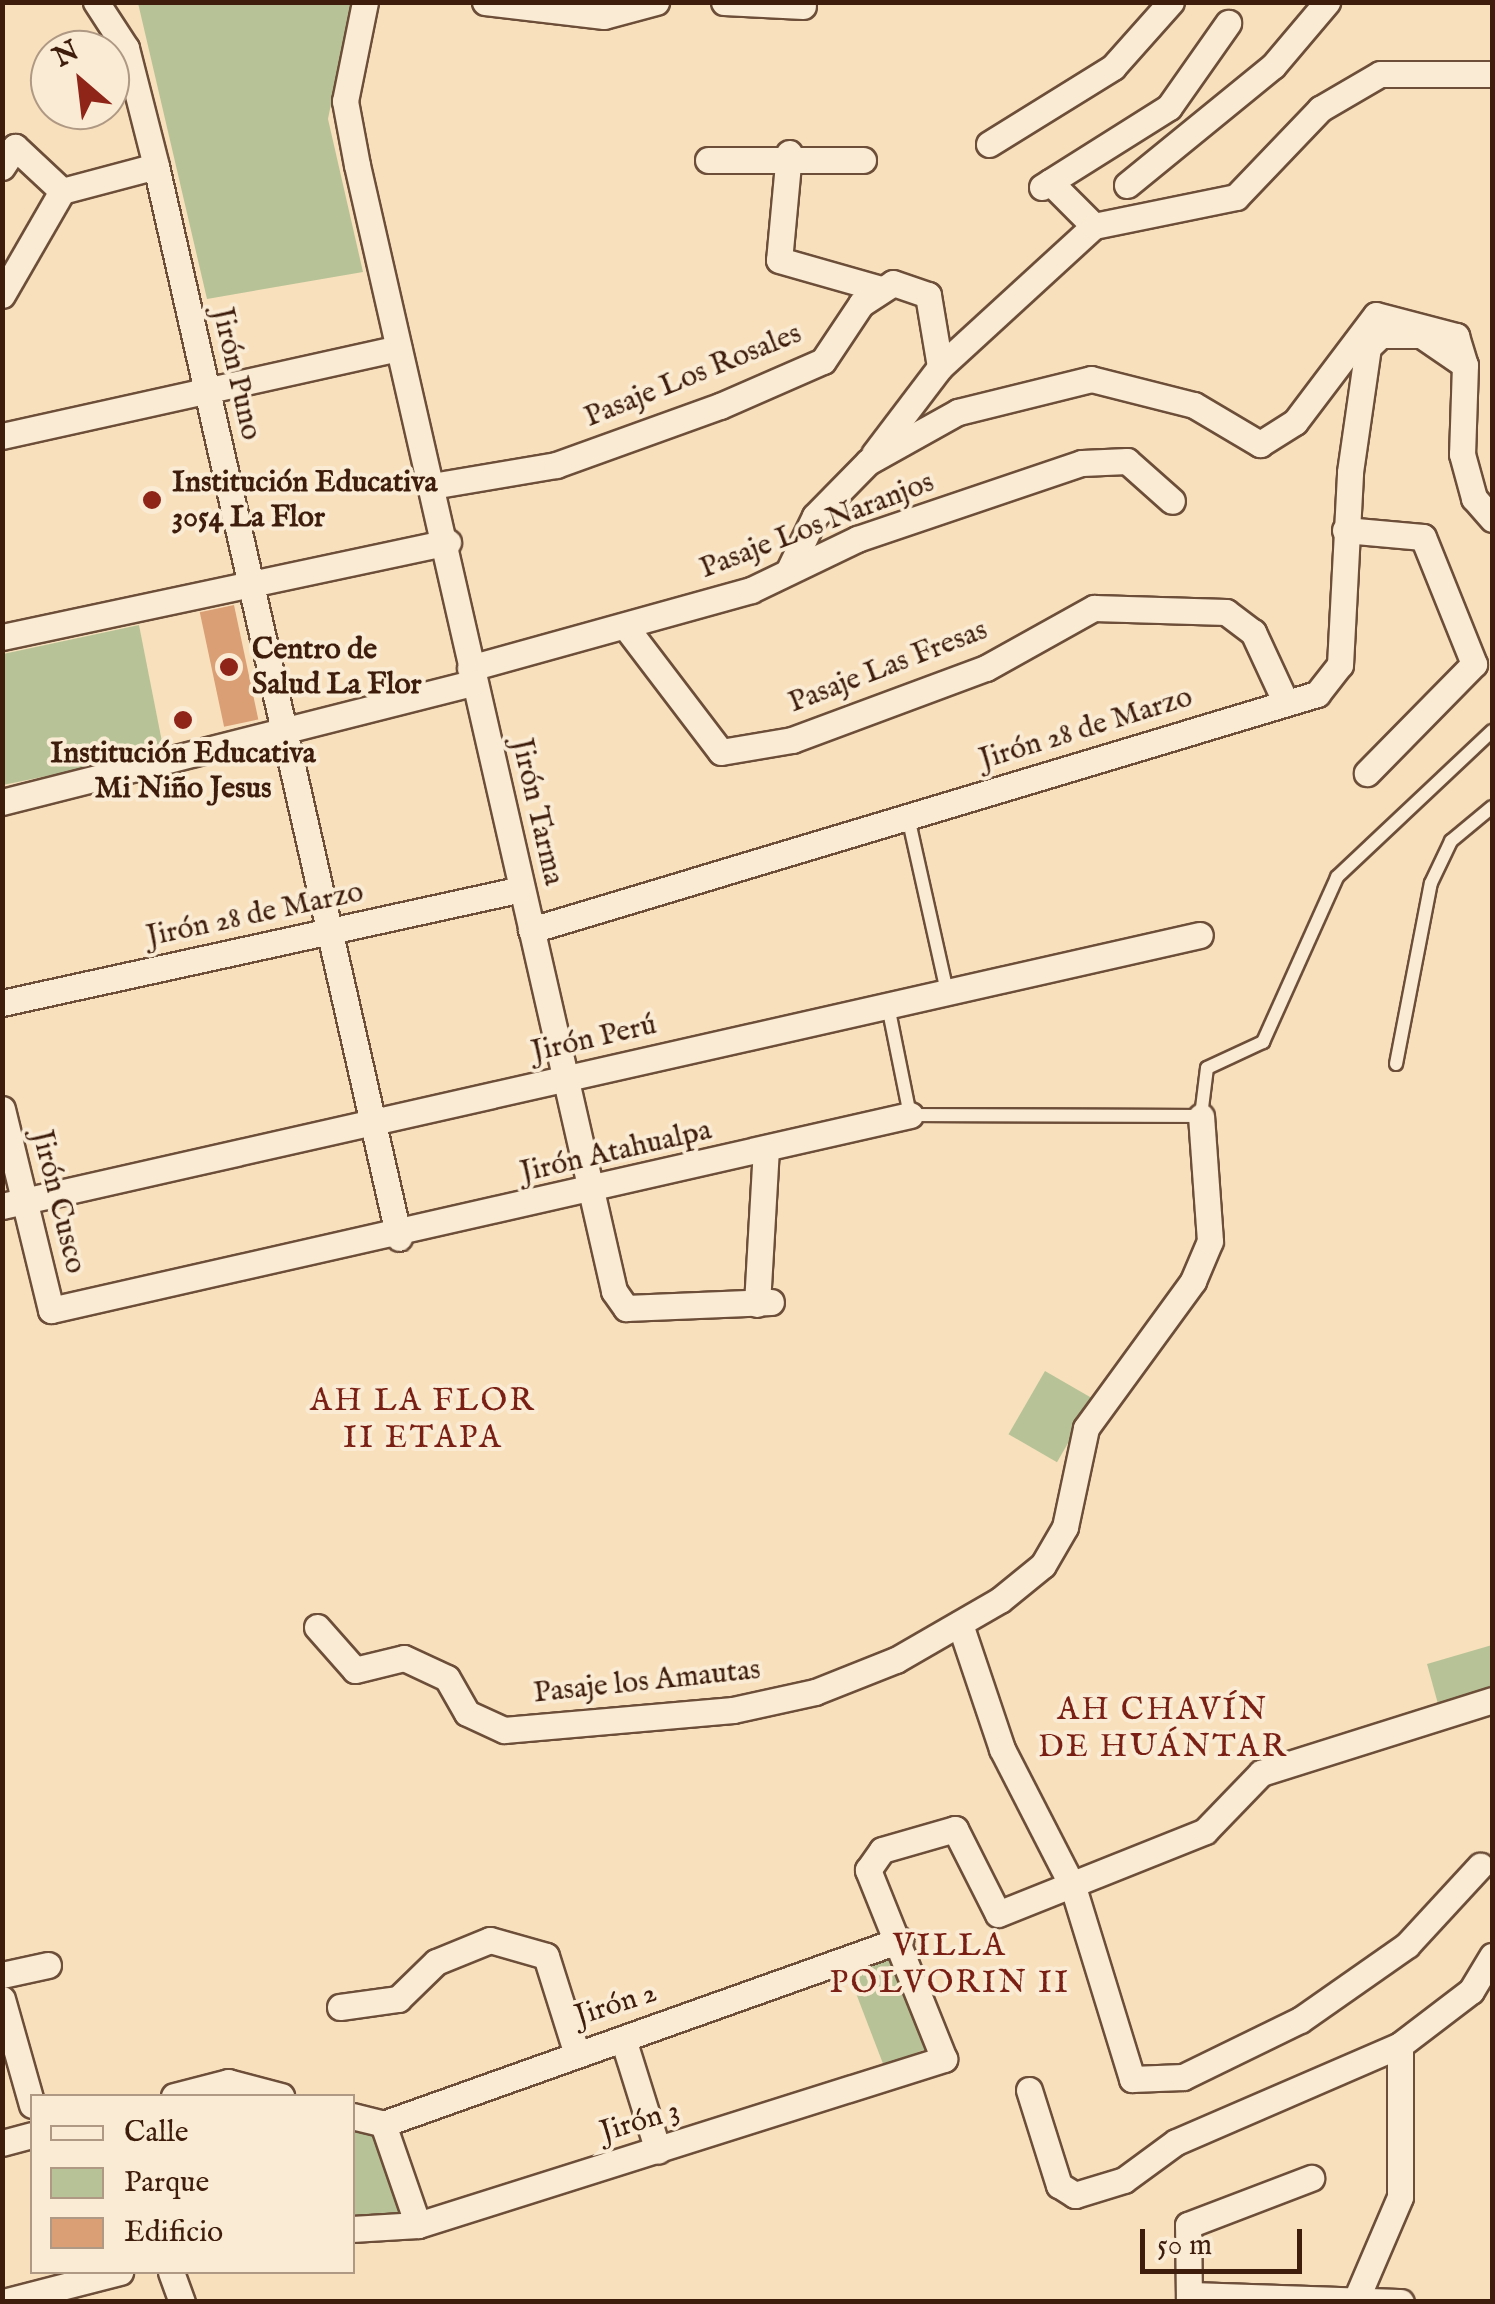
<!DOCTYPE html>
<html>
<head>
<meta charset="utf-8">
<style>
	body { margin:0 }
	#map { position:relative; width:1495px; height:2304px; overflow:hidden; background:#f8e0bd; font-family:"IM FELL English",serif }
	div>[style] { position:absolute }
	.green>* { inset:0; background:#b7c396; transform-origin:0 0 }
	.building>* { inset:0; background:#db9f75; transform-origin:0 0 }
	.roads { filter:drop-shadow(2px 0 #6c4e39) drop-shadow(-2px 0 #6c4e39) drop-shadow(0 2px #6c4e39) drop-shadow(0 -2px #6c4e39) }
	.lane>* { height:12px; margin:-6px; padding:0 6px; transform-origin:6px; border-radius:6px; background:#faebd4 }
	.street>* { height:25px; margin:-12.5px; padding:0 12.5px; transform-origin:12.5px; border-radius:12.5px; background:#faebd4 }
	.dots>* { width:28px; height:28px; translate:-50% -50%; box-sizing:border-box; border:5px solid #faebd4; border-radius:50% }
	span { translate:-50% -50%; white-space:nowrap; text-align:center; line-height:1.15; -webkit-text-stroke:8px #faebd4; paint-order:stroke }
	.street-label { font-size:30px; color:#3e1d0d }
	.poi-label { font-size:30px; color:#3e1d0d; font-weight:700 }
	.left { translate:0 -50%; text-align:left }
	.neighbourhood-label { font-size:32px; color:#7a1f14; letter-spacing:2.5px }
	.frame { position:absolute; inset:0; border:5px solid #3e1d0d; pointer-events:none }
	.legend { position:absolute; left:30px; top:2094px; width:325px; height:180px; box-sizing:border-box; background:#faebd4; border:2px solid #af9984; margin:0; padding:12px 18px; list-style:none; font-size:30px; color:#3e1d0d }
	.legend li { display:flex; align-items:center; gap:20px; height:50px }
	.legend b { width:50px; border:2px solid #af9984 }
	.north { position:absolute; left:30px; top:30px; width:100px; height:100px; box-sizing:border-box; background:#faebd4; border:2px solid #af9984; border-radius:50%; rotate:332deg; font-size:28px; font-weight:700; line-height:40px; text-align:center; color:#3e1d0d }
	.north::after { content:''; display:block; margin:auto; width:35px; height:45px; background:#8f2418; clip-path:polygon(50% 0,100% 100%,50% 72%,0 100%) }
	.scale { position:absolute; left:1140px; top:2229px; width:162px; height:45px; box-sizing:border-box; border:5px solid #3e1d0d; border-top:0; padding-left:12px; font-size:30px; line-height:35px; white-space:nowrap; color:#3e1d0d; -webkit-text-stroke:8px #faebd4; paint-order:stroke }
</style>
</head>
<body>
<div id="map">
	<div class="green">
		<div style="clip-path:polygon(138px 3px,351px 3px,328px 119px,363px 272px,207px 299px)"></div>
		<div style="clip-path:polygon(139px 625px,164px 752px,3px 785px,3px 654px)"></div>
		<div style="left:1045px;top:1371px;width:56px;height:73px;rotate:30deg"></div>
		<div style="clip-path:polygon(1492px 1645px,1492px 1688px,1438px 1704px,1427px 1664px)"></div>
		<div style="left:892px;top:1956px;width:99px;height:47px;rotate:69deg"></div>
		<div style="clip-path:polygon(353px 2127px,375px 2134px,400px 2214px,353px 2217px)"></div>
	</div>
	<div class="building">
		<div style="left:234px;top:605px;width:117px;height:35px;rotate:78deg"></div>
	</div>
	<div class="roads">
		<div class="lane">
			<div style="left:908px;top:817px;width:179px;rotate:77.4deg"></div>
			<div style="left:888px;top:1006px;width:111px;rotate:78.6deg"></div>
			<div style="left:910px;top:1115px;width:291px;rotate:0.2deg"></div>
			<div style="left:1201px;top:1116px;width:48px;rotate:-82.9deg"></div>
			<div style="left:1207px;top:1068px;width:62px;rotate:-24.9deg"></div>
			<div style="left:1263px;top:1042px;width:181px;rotate:-65.8deg"></div>
			<div style="left:1337px;top:877px;width:213px;rotate:-43.3deg"></div>
			<div style="left:1396px;top:1064px;width:184px;rotate:-79.1deg"></div>
			<div style="left:1431px;top:883px;width:47px;rotate:-64.5deg"></div>
			<div style="left:1451px;top:841px;width:53px;rotate:-39.7deg"></div>
		</div>
		<div class="street">
			<div style="left:96px;top:2px;width:55px;rotate:56.9deg"></div>
			<div style="left:126px;top:48px;width:122px;rotate:75.7deg"></div>
			<div style="left:156px;top:166px;width:1099px;rotate:77.23deg"></div>
			<div style="left:365px;top:2px;width:101px;rotate:101.4deg"></div>
			<div style="left:345px;top:101px;width:65px;rotate:79.4deg"></div>
			<div style="left:357px;top:165px;width:1155px;rotate:77.14deg"></div>
			<div style="left:614px;top:1291px;width:21px;rotate:55deg"></div>
			<div style="left:626px;top:1308px;width:145px;rotate:-2.4deg"></div>
			<div style="left:485px;top:2px;width:120px;rotate:6.7deg"></div>
			<div style="left:604px;top:16px;width:54px;rotate:-15.1deg"></div>
			<div style="left:724px;top:2px;width:79px;rotate:2.9deg"></div>
			<div style="left:989px;top:144px;width:146px;rotate:-31.8deg"></div>
			<div style="left:1113px;top:67px;width:87px;rotate:-48.3deg"></div>
			<div style="left:789px;top:153px;width:107px;rotate:95.3deg"></div>
			<div style="left:779px;top:260px;width:106px;rotate:15.9deg"></div>
			<div style="left:708px;top:160px;width:155px"></div>
			<div style="left:2px;top:167px;width:24px;rotate:-57deg"></div>
			<div style="left:15px;top:147px;width:64px;rotate:43.1deg"></div>
			<div style="left:1050px;top:182px;width:62px;rotate:45deg"></div>
			<div style="left:1127px;top:185px;width:188px;rotate:-39.2deg"></div>
			<div style="left:1273px;top:66px;width:84px;rotate:-49.8deg"></div>
			<div style="left:1042px;top:187px;width:150px;rotate:-32.2deg"></div>
			<div style="left:1169px;top:107px;width:103px;rotate:-54.9deg"></div>
			<div style="left:2px;top:295px;width:120px;rotate:-60deg"></div>
			<div style="left:62px;top:191px;width:97px;rotate:-14.9deg"></div>
			<div style="left:2px;top:436px;width:406px;rotate:-12.5deg"></div>
			<div style="left:874px;top:454px;width:109px;rotate:-52.8deg"></div>
			<div style="left:940px;top:367px;width:209px;rotate:-42.5deg"></div>
			<div style="left:1094px;top:226px;width:145px;rotate:-11.5deg"></div>
			<div style="left:1236px;top:197px;width:122px;rotate:-46.3deg"></div>
			<div style="left:1320px;top:109px;width:69px;rotate:-30.3deg"></div>
			<div style="left:1380px;top:74px;width:112px"></div>
			<div style="left:432px;top:486px;width:126px;rotate:-9.6deg"></div>
			<div style="left:556px;top:465px;width:174px;rotate:-19.8deg"></div>
			<div style="left:720px;top:406px;width:112px;rotate:-23.6deg"></div>
			<div style="left:823px;top:361px;width:69px;rotate:-56.3deg"></div>
			<div style="left:861px;top:304px;width:38px;rotate:-33deg"></div>
			<div style="left:893px;top:283px;width:37px;rotate:19deg"></div>
			<div style="left:928px;top:295px;width:73px;rotate:80.5deg"></div>
			<div style="left:1345px;top:530px;width:78px;rotate:5.1deg"></div>
			<div style="left:1423px;top:537px;width:137px;rotate:68.1deg"></div>
			<div style="left:1474px;top:664px;width:153px;rotate:134.5deg"></div>
			<div style="left:789px;top:570px;width:60px;rotate:-64.3deg"></div>
			<div style="left:815px;top:516px;width:76px;rotate:-45.5deg"></div>
			<div style="left:868px;top:462px;width:103px;rotate:-29.1deg"></div>
			<div style="left:958px;top:412px;width:137px;rotate:-13.9deg"></div>
			<div style="left:1091px;top:379px;width:106px;rotate:14.2deg"></div>
			<div style="left:1194px;top:405px;width:77px;rotate:30.6deg"></div>
			<div style="left:1260px;top:444px;width:41px;rotate:-32.2deg"></div>
			<div style="left:1295px;top:422px;width:134px;rotate:-52.9deg"></div>
			<div style="left:1376px;top:315px;width:83px;rotate:14.7deg"></div>
			<div style="left:1456px;top:336px;width:30px;rotate:73deg"></div>
			<div style="left:1465px;top:365px;width:89px;rotate:91.9deg"></div>
			<div style="left:1462px;top:454px;width:46px;rotate:74.7deg"></div>
			<div style="left:1474px;top:498px;width:28px;rotate:49deg"></div>
			<div style="left:628px;top:630px;width:153px;rotate:52.7deg"></div>
			<div style="left:721px;top:752px;width:72px;rotate:-9.6deg"></div>
			<div style="left:792px;top:740px;width:207px;rotate:-20.4deg"></div>
			<div style="left:986px;top:668px;width:124px;rotate:-29.1deg"></div>
			<div style="left:1094px;top:608px;width:132px;rotate:1.7deg"></div>
			<div style="left:1226px;top:612px;width:34px;rotate:37deg"></div>
			<div style="left:1253px;top:632px;width:78px;rotate:65.1deg"></div>
			<div style="left:2px;top:637px;width:456px;rotate:-12deg"></div>
			<div style="left:470px;top:668px;width:292px;rotate:-15.5deg"></div>
			<div style="left:751px;top:590px;width:118px;rotate:-25.7deg"></div>
			<div style="left:857px;top:539px;width:237px;rotate:-18.7deg"></div>
			<div style="left:1082px;top:463px;width:45px;rotate:-2.5deg"></div>
			<div style="left:1127px;top:461px;width:60px;rotate:41.6deg"></div>
			<div style="left:2px;top:802px;width:485px;rotate:-14.2deg"></div>
			<div style="left:531px;top:930px;width:821px;rotate:-16.71deg"></div>
			<div style="left:1317px;top:694px;width:37px;rotate:-52deg"></div>
			<div style="left:1340px;top:665px;width:193px;rotate:-87deg"></div>
			<div style="left:1350px;top:472px;width:126px;rotate:-81.8deg"></div>
			<div style="left:1368px;top:347px;width:18px;rotate:-43deg"></div>
			<div style="left:1381px;top:335px;width:40px"></div>
			<div style="left:1421px;top:335px;width:53px;rotate:34.3deg"></div>
			<div style="left:2px;top:1003px;width:532px;rotate:-12.37deg"></div>
			<div style="left:2px;top:1109px;width:207px;rotate:76.3deg"></div>
			<div style="left:51px;top:1310px;width:881px;rotate:-12.79deg"></div>
			<div style="left:2px;top:1206px;width:1228px;rotate:-12.75deg"></div>
			<div style="left:757px;top:1304px;width:154px;rotate:-86.7deg"></div>
			<div style="left:960px;top:1624px;width:132px;rotate:71.4deg"></div>
			<div style="left:1002px;top:1749px;width:155px;rotate:62.8deg"></div>
			<div style="left:1073px;top:1887px;width:201px;rotate:72.9deg"></div>
			<div style="left:1132px;top:2079px;width:51px;rotate:-2.2deg"></div>
			<div style="left:1183px;top:2077px;width:130px;rotate:-26deg"></div>
			<div style="left:1300px;top:2020px;width:131px;rotate:-35deg"></div>
			<div style="left:1407px;top:1945px;width:108px;rotate:-47.3deg"></div>
			<div style="left:317px;top:1627px;width:57px;rotate:48.5deg"></div>
			<div style="left:355px;top:1670px;width:50px;rotate:-13.8deg"></div>
			<div style="left:404px;top:1658px;width:47px;rotate:24.9deg"></div>
			<div style="left:447px;top:1678px;width:40px;rotate:60.3deg"></div>
			<div style="left:467px;top:1713px;width:41px;rotate:24.7deg"></div>
			<div style="left:504px;top:1730px;width:230px;rotate:-5deg"></div>
			<div style="left:733px;top:1710px;width:84px;rotate:-12.4deg"></div>
			<div style="left:815px;top:1692px;width:87px;rotate:-21.6deg"></div>
			<div style="left:896px;top:1660px;width:120px;rotate:-30deg"></div>
			<div style="left:1000px;top:1600px;width:55px;rotate:-39.1deg"></div>
			<div style="left:1043px;top:1565px;width:44px;rotate:-59.9deg"></div>
			<div style="left:1065px;top:1527px;width:101px;rotate:-78deg"></div>
			<div style="left:1086px;top:1428px;width:182px;rotate:-53.9deg"></div>
			<div style="left:1193px;top:1281px;width:43px;rotate:-67deg"></div>
			<div style="left:1210px;top:1241px;width:125px;rotate:-94.1deg"></div>
			<div style="left:2px;top:1975px;width:47px;rotate:-12.3deg"></div>
			<div style="left:2px;top:1999px;width:110px;rotate:74.2deg"></div>
			<div style="left:340px;top:2007px;width:59px;rotate:-7.9deg"></div>
			<div style="left:398px;top:1999px;width:53px;rotate:-44.2deg"></div>
			<div style="left:436px;top:1962px;width:58px;rotate:-22.2deg"></div>
			<div style="left:490px;top:1940px;width:58px;rotate:15.9deg"></div>
			<div style="left:546px;top:1956px;width:100px;rotate:72.5deg"></div>
			<div style="left:623px;top:2039px;width:117px;rotate:72.6deg"></div>
			<div style="left:1029px;top:2090px;width:100px;rotate:72.5deg"></div>
			<div style="left:1059px;top:2185px;width:19px;rotate:32deg"></div>
			<div style="left:1075px;top:2195px;width:51px;rotate:-17deg"></div>
			<div style="left:1124px;top:2180px;width:64px;rotate:-36.2deg"></div>
			<div style="left:1176px;top:2142px;width:244px;rotate:-23.4deg"></div>
			<div style="left:174px;top:2096px;width:56px;rotate:-14.5deg"></div>
			<div style="left:228px;top:2082px;width:55px;rotate:14.8deg"></div>
			<div style="left:352px;top:2116px;width:32px;rotate:14deg"></div>
			<div style="left:383px;top:2124px;width:549px;rotate:-19.59deg"></div>
			<div style="left:383px;top:2124px;width:107px;rotate:70.9deg"></div>
			<div style="left:2px;top:2143px;width:31px;rotate:-15deg"></div>
			<div style="left:352px;top:2229px;width:66px;rotate:-3.5deg"></div>
			<div style="left:418px;top:2225px;width:552px;rotate:-17.52deg"></div>
			<div style="left:944px;top:2059px;width:204px;rotate:-111.9deg"></div>
			<div style="left:868px;top:1870px;width:24px;rotate:-55deg"></div>
			<div style="left:882px;top:1850px;width:76px;rotate:-16deg"></div>
			<div style="left:955px;top:1829px;width:95px;rotate:63.2deg"></div>
			<div style="left:998px;top:1914px;width:223px;rotate:-21.8deg"></div>
			<div style="left:1205px;top:1831px;width:81px;rotate:-46deg"></div>
			<div style="left:1261px;top:1773px;width:242px;rotate:-17.5deg"></div>
			<div style="left:171px;top:2272px;width:32px;rotate:70deg"></div>
			<div style="left:1189px;top:2295px;width:212px;rotate:1.9deg"></div>
			<div style="left:3px;top:2302px;width:121px;rotate:-14.4deg"></div>
			<div style="left:1189px;top:2302px;width:77px;rotate:-90.7deg"></div>
			<div style="left:1188px;top:2225px;width:132px;rotate:-20.9deg"></div>
			<div style="left:1355px;top:2302px;width:114px;rotate:-66.8deg"></div>
			<div style="left:1400px;top:2197px;width:152px;rotate:-90deg"></div>
			<div style="left:1400px;top:2045px;width:89px;rotate:-37.3deg"></div>
			<div style="left:1471px;top:1991px;width:41px;rotate:-59deg"></div>
		</div>
	</div>
	<div class="dots">
		<div style="left:152px;top:500px;background:#8f2418"></div>
		<div style="left:229px;top:667px;background:#8f2418"></div>
		<div style="left:183px;top:720px;background:#8f2418"></div>
	</div>
	<div class="street-label">
		<span style="left:236px;top:374px;rotate:77deg">Jirón Puno</span>
		<span style="left:693px;top:376px;rotate:-22deg">Pasaje Los Rosales</span>
		<span style="left:817px;top:526px;rotate:-21deg">Pasaje Los Naranjos</span>
		<span style="left:888px;top:667px;rotate:-21deg">Pasaje Las Fresas</span>
		<span style="left:1086px;top:729px;rotate:-17deg">Jirón 28 de Marzo</span>
		<span style="left:537px;top:812px;rotate:77deg">Jirón Tarma</span>
		<span style="left:255px;top:915px;rotate:-12deg">Jirón 28 de Marzo</span>
		<span style="left:594px;top:1039px;rotate:-13deg">Jirón Perú</span>
		<span style="left:616px;top:1152px;rotate:-13deg">Jirón Atahualpa</span>
		<span style="left:58px;top:1202px;rotate:76deg">Jirón Cusco</span>
		<span style="left:647px;top:1682px;rotate:-6deg">Pasaje los Amautas</span>
		<span style="left:616px;top:2005px;rotate:-18deg">Jirón 2</span>
		<span style="left:640px;top:2122px;rotate:-17deg">Jirón 3</span>
	</div>
	<div class="poi-label">
		<span class="left" style="left:172px;top:500px">Institución Educativa<br>3054 La Flor</span>
		<span class="left" style="left:252px;top:667px">Centro de<br>Salud La Flor</span>
		<span style="left:183px;top:771px">Institución Educativa<br>Mi Niño Jesus</span>
	</div>
	<div class="neighbourhood-label">
		<span style="left:423px;top:1421px">AH LA FLOR<br>II ETAPA</span>
		<span style="left:1163px;top:1730px">AH CHAVÍN<br>DE HUÁNTAR</span>
		<span style="left:950px;top:1966px">VILLA<br>POLVORIN II</span>
	</div>
	<div class="frame"></div>
	<ul class="legend">
	<li><b style="height:12px;background:#faebd4"></b>Calle</li>
	<li><b style="height:28px;background:#b7c396"></b>Parque</li>
	<li><b style="height:28px;background:#db9f75"></b>Edificio</li>
	</ul>
	<div class="north">N</div>
	<div class="scale">50 m</div>
</div>
</body>
</html>
